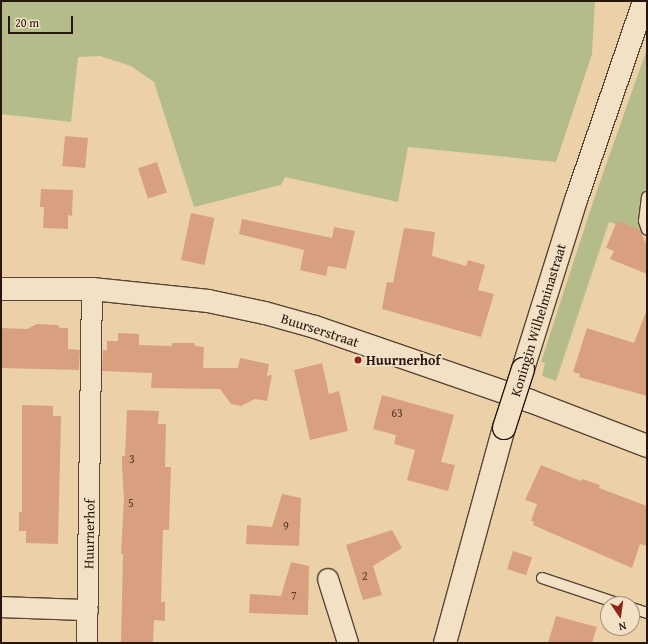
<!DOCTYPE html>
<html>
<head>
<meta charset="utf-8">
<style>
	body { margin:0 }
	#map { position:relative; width:648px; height:644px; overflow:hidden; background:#ecd1a8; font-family:"Gentium Book Plus",serif }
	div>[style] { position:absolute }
	.green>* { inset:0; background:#b4bc8a }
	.building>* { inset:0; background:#d8a07e; transform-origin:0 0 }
	.roads { filter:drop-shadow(1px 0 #584534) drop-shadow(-1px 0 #584534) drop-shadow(0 1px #584534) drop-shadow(0 -1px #584534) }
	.service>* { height:10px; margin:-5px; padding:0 5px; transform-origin:5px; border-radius:5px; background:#f3e1c6 }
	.minor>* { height:20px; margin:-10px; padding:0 10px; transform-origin:10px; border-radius:10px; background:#f3e1c6 }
	.secondary>* { height:22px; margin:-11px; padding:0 11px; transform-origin:11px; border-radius:11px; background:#f3e1c6 }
	.bridges { filter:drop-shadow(1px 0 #26160d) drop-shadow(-1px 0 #26160d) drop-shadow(0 1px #26160d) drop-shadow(0 -1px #26160d) }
	.secondary-bridge>* { height:22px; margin:-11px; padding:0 11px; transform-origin:11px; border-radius:11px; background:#f3e1c6 }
	.dots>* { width:11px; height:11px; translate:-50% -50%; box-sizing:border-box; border:2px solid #f3e1c6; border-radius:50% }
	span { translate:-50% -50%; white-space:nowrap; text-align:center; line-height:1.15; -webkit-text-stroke:3.5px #f3e1c6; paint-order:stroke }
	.number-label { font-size:12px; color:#523829 }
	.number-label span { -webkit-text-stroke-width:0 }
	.street-label { font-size:14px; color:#26160d }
	.poi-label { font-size:14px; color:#26160d; font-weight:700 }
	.left { translate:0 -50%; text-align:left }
	.frame { position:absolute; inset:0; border:2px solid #26160d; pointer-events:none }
	.north { position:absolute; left:600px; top:596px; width:40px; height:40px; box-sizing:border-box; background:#f3e1c6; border:1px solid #a1907c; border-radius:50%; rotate:167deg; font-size:11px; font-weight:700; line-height:16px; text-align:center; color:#26160d }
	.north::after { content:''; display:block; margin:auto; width:14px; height:18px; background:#8f2418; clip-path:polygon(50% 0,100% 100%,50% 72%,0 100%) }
	.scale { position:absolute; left:8px; top:16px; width:65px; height:18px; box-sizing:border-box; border:2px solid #26160d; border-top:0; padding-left:5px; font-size:12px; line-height:14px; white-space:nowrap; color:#26160d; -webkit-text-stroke:3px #f3e1c6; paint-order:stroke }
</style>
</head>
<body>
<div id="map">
	<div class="green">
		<div style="clip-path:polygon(1px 1px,595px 1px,592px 54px,556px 162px,408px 147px,398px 202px,285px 177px,281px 185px,194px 207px,154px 82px,131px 66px,100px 56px,78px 57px,71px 122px,1px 114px)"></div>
		<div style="clip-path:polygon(647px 49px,647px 173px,642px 233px,609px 222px,556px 381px,542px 376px,545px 363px,541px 362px,595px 196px)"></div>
	</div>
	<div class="building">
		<div style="left:65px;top:136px;width:23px;height:30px;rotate:5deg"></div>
		<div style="left:157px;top:162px;width:32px;height:20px;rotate:72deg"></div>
		<div style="clip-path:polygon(41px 189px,73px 190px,72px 216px,68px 215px,68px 229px,43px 228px,44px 207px,40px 207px)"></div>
		<div style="left:191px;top:213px;width:24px;height:48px;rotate:12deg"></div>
		<div style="clip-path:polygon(242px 219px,332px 238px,334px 227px,355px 231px,346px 269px,328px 266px,326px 276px,300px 270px,304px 250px,239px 234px)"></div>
		<div style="clip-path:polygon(617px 221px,640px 230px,647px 246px,647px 274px,610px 259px,614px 251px,606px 248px)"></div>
		<div style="clip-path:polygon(404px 228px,435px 232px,432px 256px,466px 266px,468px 260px,485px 265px,478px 290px,494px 294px,481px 337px,382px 309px,387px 282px,393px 283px)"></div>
		<div style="clip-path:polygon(646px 312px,647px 396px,579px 377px,580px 374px,573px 372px,587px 328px,634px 343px)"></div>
		<div style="clip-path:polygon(37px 324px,58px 325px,60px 328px,68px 328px,68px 349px,80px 350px,79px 370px,1px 368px,1px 328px,27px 329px)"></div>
		<div style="clip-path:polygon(118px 333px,139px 334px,139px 345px,171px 346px,173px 343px,194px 343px,195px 346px,204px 347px,203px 368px,238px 368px,240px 358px,269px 364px,267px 376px,272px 375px,267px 401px,255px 399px,241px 406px,231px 404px,220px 389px,151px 388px,152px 373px,102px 371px,103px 350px,107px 350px,107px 341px,118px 341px)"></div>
		<div style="clip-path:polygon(322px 363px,329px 394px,339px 391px,348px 431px,310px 440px,294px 370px)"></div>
		<div style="clip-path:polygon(382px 395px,454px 415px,441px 462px,455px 465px,448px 491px,407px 480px,415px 450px,394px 444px,396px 435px,373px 429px)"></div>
		<div style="clip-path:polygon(22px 405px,53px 406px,53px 416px,61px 416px,58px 544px,26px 543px,26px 531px,19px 531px,19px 512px,22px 512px)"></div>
		<div style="clip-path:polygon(127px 410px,159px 411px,158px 424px,166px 424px,165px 467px,171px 467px,169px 530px,163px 530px,161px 602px,165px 602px,165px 621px,154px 620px,153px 643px,121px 643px,123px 554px,121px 554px,124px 498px,122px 467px,122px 456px,125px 456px)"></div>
		<div style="clip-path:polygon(541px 465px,581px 481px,582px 479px,600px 485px,599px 488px,647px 506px,647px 546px,640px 544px,632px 568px,533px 525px,534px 522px,531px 521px,537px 504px,525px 500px)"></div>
		<div style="clip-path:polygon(282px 494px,301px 498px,299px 546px,246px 544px,247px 525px,272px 527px)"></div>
		<div style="clip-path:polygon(392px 530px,402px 548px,373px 566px,382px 595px,363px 600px,346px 545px)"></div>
		<div style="left:513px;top:551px;width:20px;height:19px;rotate:18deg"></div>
		<div style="clip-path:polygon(291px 562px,309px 566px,308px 615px,249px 613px,250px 594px,281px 596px)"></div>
		<div style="clip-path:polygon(556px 616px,597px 627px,592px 643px,548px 643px)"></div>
	</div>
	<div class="roads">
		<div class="service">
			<div style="left:647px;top:197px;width:24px;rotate:97deg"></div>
			<div style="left:644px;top:221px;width:9px;rotate:72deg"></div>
			<div style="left:542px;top:578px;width:82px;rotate:18.4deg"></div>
			<div style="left:632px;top:608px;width:16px;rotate:18deg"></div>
		</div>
		<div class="minor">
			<div style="left:328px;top:579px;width:67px;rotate:72.6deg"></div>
			<div style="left:1px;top:607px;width:87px;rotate:2deg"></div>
			<div style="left:87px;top:643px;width:354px;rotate:-89.2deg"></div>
		</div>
		<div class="secondary">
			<div style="left:1px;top:289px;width:91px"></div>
			<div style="left:92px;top:289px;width:117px;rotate:5.9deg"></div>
			<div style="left:208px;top:301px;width:58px;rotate:11.9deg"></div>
			<div style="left:265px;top:313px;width:52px;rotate:15.6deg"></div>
			<div style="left:315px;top:327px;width:227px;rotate:19deg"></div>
			<div style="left:530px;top:401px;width:125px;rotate:21deg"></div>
			<div style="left:523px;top:369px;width:177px;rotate:-72.6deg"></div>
			<div style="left:576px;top:200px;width:210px;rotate:-71.1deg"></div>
			<div style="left:445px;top:643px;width:223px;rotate:-74.7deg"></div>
		</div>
	</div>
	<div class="bridges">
		<div class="secondary-bridge">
			<div style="left:504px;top:428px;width:62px;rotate:-72.1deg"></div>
		</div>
	</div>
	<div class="dots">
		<div style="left:358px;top:360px;background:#8f2418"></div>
	</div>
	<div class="number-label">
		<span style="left:397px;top:413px">63</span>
		<span style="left:132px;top:459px">3</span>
		<span style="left:131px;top:503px">5</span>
		<span style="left:286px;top:526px">9</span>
		<span style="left:365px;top:576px">2</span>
		<span style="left:294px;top:596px">7</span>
	</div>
	<div class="street-label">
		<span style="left:538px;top:320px;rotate:-73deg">Koningin Wilhelminastraat</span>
		<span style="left:320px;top:330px;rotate:18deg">Buurserstraat</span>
		<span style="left:89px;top:534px;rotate:-89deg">Huurnerhof</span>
	</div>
	<div class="poi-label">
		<span class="left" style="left:366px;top:360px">Huurnerhof</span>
	</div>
	<div class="frame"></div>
	<div class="north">N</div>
	<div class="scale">20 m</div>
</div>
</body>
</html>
